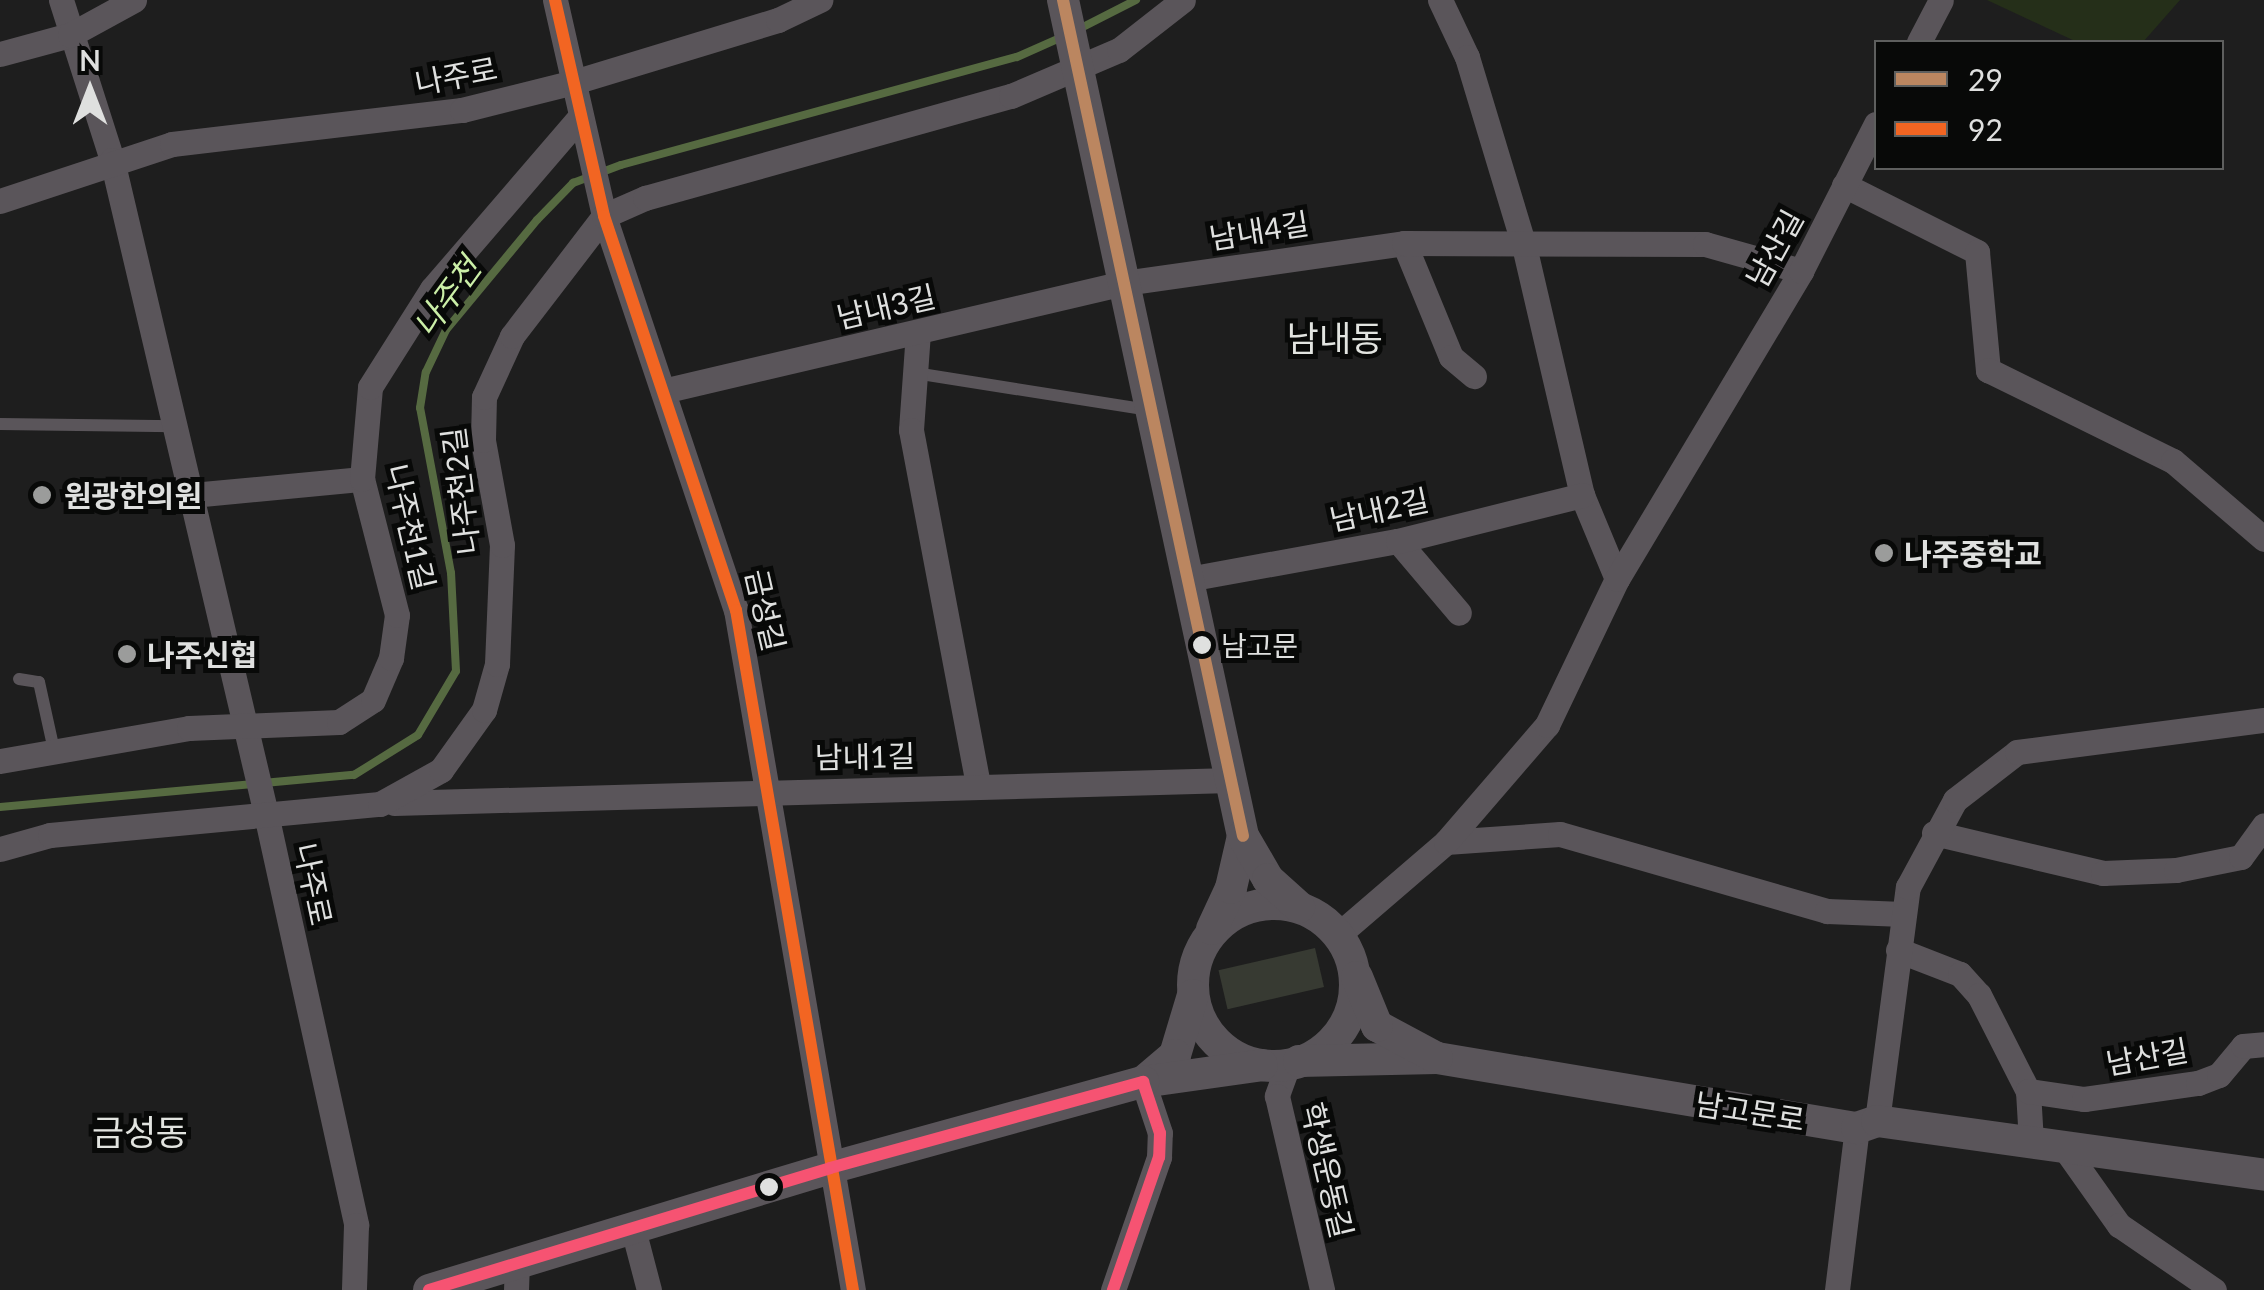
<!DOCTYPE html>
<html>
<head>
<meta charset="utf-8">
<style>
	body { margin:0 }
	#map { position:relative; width:2264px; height:1290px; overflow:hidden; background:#1e1e1e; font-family:Lato,"Noto Sans KR",sans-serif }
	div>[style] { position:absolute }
	.green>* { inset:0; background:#252f19 }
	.stream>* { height:8px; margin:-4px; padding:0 4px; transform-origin:4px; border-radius:4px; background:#566a41 }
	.building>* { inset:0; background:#373a32; transform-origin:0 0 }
	.service>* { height:12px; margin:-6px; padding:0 6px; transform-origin:6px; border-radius:6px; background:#5a555a }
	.minor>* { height:25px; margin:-12.5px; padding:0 12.5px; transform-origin:12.5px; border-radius:12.5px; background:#5a555a }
	.tertiary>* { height:32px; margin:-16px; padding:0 16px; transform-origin:16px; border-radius:16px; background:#5a555a }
	.tertiary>.ring { margin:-16px; padding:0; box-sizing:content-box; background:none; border:32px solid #5a555a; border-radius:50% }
	.bus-1>* { height:12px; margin:-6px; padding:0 6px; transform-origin:6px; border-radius:6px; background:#bb8660 }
	.bus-2>* { height:12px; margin:-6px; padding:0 6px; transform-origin:6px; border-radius:6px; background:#f26522 }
	.bus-3>* { height:12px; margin:-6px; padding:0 6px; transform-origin:6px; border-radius:6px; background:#f65372 }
	.dots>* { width:28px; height:28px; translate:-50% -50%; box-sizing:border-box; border:5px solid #080908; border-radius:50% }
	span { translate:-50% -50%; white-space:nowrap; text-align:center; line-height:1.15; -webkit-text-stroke:10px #080908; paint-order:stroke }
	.bus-label { font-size:28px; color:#dfe0df }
	.left { translate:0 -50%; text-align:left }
	.street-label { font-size:30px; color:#dfe0df }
	.poi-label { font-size:30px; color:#dfe0df; font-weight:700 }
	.water-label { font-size:32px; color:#cbefa7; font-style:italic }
	.quarter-label { font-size:35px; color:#e2e4e0 }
	.legend { position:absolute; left:1874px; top:40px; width:350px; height:130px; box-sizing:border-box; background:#080908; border:2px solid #5e5f5e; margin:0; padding:12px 18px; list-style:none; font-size:30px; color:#dfe0df }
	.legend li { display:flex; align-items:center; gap:20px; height:50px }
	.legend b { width:50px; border:2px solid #5e5f5e }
	.north { position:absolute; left:40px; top:40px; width:100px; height:100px; -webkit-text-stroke:8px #080908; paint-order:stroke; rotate:0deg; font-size:28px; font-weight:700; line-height:40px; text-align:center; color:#dfe0df }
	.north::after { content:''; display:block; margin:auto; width:35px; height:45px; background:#dfe0df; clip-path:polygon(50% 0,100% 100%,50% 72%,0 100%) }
</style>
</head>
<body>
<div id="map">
	<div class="green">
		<div style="clip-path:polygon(1987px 0,2180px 0,2143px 42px,2077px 42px)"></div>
	</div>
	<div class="stream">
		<div style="left:1079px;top:29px;width:64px;rotate:-27deg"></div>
		<div style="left:0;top:807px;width:355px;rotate:-5.2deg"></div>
		<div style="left:354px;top:775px;width:75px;rotate:-32deg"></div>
		<div style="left:418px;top:735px;width:74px;rotate:-59.3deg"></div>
		<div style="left:456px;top:671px;width:98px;rotate:-92.9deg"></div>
		<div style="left:451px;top:573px;width:168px;rotate:-100.6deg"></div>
		<div style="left:420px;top:408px;width:36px;rotate:-81deg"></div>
		<div style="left:426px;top:372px;width:47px;rotate:-64.5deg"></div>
		<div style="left:446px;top:330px;width:143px;rotate:-50.4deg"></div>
		<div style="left:537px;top:220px;width:52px;rotate:-45.8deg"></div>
		<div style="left:573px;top:183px;width:51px;rotate:-20.6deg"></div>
		<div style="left:621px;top:165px;width:410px;rotate:-15.3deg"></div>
		<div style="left:1017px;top:57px;width:49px;rotate:-24deg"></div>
	</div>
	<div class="building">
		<div style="left:1315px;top:948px;width:40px;height:99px;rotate:77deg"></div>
	</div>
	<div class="service">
		<div style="left:915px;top:373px;width:236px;rotate:9deg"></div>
		<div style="left:0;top:424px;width:176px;rotate:0.7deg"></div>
		<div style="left:19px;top:679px;width:20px;rotate:9deg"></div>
		<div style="left:39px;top:682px;width:70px;rotate:77.6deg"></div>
	</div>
	<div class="minor">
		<div style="left:61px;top:0;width:168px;rotate:72.3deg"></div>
		<div style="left:112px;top:160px;width:672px;rotate:76.75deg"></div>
		<div style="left:266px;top:814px;width:421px;rotate:77.6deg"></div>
		<div style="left:356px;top:1225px;width:65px;rotate:91.8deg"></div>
		<div style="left:555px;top:0;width:221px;rotate:77.2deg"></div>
		<div style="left:604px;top:216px;width:416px;rotate:71.5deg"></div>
		<div style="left:736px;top:610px;width:690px;rotate:80.24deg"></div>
		<div style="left:1440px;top:0;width:63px;rotate:64.7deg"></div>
		<div style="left:1467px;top:57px;width:197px;rotate:73.2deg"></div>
		<div style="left:1524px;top:246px;width:256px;rotate:76.9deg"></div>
		<div style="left:1582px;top:495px;width:91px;rotate:67.4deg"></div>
		<div style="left:1919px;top:42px;width:47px;rotate:-62.4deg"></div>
		<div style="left:0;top:54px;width:73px;rotate:-15.2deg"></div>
		<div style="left:70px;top:35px;width:73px;rotate:-28.7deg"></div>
		<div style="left:1844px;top:185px;width:149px;rotate:26.7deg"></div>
		<div style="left:1977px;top:252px;width:119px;rotate:84.7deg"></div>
		<div style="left:1988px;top:370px;width:206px;rotate:26.2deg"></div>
		<div style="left:2173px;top:461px;width:120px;rotate:40.6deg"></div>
		<div style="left:0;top:201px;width:181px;rotate:-18.3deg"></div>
		<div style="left:172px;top:144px;width:292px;rotate:-6.7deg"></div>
		<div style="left:462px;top:110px;width:115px;rotate:-14deg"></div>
		<div style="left:574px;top:82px;width:213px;rotate:-16.9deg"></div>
		<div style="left:778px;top:20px;width:47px;rotate:-25.5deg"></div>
		<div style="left:1404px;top:243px;width:123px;rotate:67.6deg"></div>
		<div style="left:1451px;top:357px;width:30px;rotate:40deg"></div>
		<div style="left:918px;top:332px;width:98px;rotate:94.1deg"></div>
		<div style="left:911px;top:430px;width:362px;rotate:79.3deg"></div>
		<div style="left:663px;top:391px;width:473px;rotate:-13.2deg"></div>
		<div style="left:1124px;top:283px;width:283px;rotate:-8.1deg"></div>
		<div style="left:1404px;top:243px;width:301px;rotate:0.2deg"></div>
		<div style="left:1705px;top:244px;width:100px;rotate:15.7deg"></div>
		<div style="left:192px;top:495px;width:171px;rotate:-5.4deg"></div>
		<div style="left:1398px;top:541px;width:94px;rotate:49.7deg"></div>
		<div style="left:1188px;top:579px;width:213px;rotate:-10.3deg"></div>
		<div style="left:1398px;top:541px;width:190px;rotate:-14deg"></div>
		<div style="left:0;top:761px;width:192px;rotate:-9.9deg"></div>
		<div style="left:189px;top:728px;width:150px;rotate:-2.3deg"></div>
		<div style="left:339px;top:722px;width:40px;rotate:-32.9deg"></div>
		<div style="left:373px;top:700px;width:46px;rotate:-66.8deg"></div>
		<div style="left:391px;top:658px;width:43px;rotate:-82.1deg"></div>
		<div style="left:397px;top:615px;width:140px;rotate:-104.4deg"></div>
		<div style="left:362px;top:479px;width:92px;rotate:-85deg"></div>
		<div style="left:370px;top:387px;width:116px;rotate:-57.7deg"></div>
		<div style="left:432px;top:289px;width:228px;rotate:-49.3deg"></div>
		<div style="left:394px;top:803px;width:837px;rotate:-1.57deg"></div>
		<div style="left:1934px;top:833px;width:174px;rotate:13.3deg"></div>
		<div style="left:2103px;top:873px;width:73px;rotate:-2.4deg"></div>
		<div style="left:2176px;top:870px;width:66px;rotate:-11.3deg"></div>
		<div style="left:2241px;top:857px;width:39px;rotate:-54deg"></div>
		<div style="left:1446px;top:842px;width:114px;rotate:-4deg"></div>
		<div style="left:1560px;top:834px;width:278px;rotate:16.1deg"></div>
		<div style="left:1827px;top:911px;width:76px;rotate:2.3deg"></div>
		<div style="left:0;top:849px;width:52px;rotate:-15.6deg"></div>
		<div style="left:50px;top:835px;width:331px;rotate:-5.4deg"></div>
		<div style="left:380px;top:804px;width:70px;rotate:-29.1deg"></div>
		<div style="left:441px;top:770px;width:74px;rotate:-54.4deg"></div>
		<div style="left:484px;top:710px;width:48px;rotate:-74.2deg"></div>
		<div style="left:497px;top:664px;width:119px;rotate:-87.6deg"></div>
		<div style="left:502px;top:545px;width:107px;rotate:-100.3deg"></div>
		<div style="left:483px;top:440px;width:43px;rotate:-88.7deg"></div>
		<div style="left:484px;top:397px;width:67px;rotate:-65.3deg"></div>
		<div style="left:512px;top:336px;width:151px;rotate:-52.5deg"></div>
		<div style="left:604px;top:216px;width:45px;rotate:-23.7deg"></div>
		<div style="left:645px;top:198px;width:380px;rotate:-15.6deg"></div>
		<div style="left:1011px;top:96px;width:117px;rotate:-23.1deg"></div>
		<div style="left:1119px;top:50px;width:81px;rotate:-38deg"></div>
		<div style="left:1338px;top:935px;width:143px;rotate:-40.7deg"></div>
		<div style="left:1446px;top:842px;width:155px;rotate:-49.2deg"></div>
		<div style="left:1547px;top:725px;width:162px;rotate:-64.4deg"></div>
		<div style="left:1617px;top:579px;width:359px;rotate:-59.1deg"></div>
		<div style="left:1801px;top:271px;width:165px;rotate:-63deg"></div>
		<div style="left:1898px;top:950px;width:66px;rotate:21.2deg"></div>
		<div style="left:1960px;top:974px;width:28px;rotate:48deg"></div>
		<div style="left:1979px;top:995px;width:108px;rotate:63deg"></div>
		<div style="left:2028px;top:1091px;width:50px;rotate:86.6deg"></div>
		<div style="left:1288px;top:1065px;width:33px;rotate:110deg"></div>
		<div style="left:1277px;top:1096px;width:199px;rotate:76.9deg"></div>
		<div style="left:2028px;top:1091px;width:57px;rotate:8.1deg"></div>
		<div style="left:2084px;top:1099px;width:115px;rotate:-8deg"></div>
		<div style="left:2198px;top:1083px;width:22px;rotate:-21deg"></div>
		<div style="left:2219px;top:1075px;width:38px;rotate:-50deg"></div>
		<div style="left:2243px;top:1046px;width:21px;rotate:-5deg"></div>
		<div style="left:1877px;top:1121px;width:236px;rotate:-82.5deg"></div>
		<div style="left:1908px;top:887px;width:99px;rotate:-61.6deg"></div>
		<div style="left:1955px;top:800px;width:78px;rotate:-37.7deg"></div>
		<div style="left:2017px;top:752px;width:249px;rotate:-7.4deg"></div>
		<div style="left:2063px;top:1146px;width:97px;rotate:54.7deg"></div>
		<div style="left:2119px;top:1225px;width:115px;rotate:34.4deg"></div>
		<div style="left:633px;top:1229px;width:63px;rotate:75.3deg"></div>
		<div style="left:516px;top:1290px;width:26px;rotate:-88deg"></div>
		<div style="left:1113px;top:1290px;width:141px;rotate:-70.9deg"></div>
		<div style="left:1159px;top:1157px;width:24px;rotate:-88deg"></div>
		<div style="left:1160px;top:1133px;width:54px;rotate:-108.4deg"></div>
		<div style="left:1837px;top:1290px;width:163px;rotate:-83deg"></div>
	</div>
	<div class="tertiary">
		<div style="left:1063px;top:0;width:855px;rotate:77.85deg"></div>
		<div class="ring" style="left:1193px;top:904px;width:130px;height:130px"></div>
		<div style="left:1212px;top:929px;width:45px;rotate:-65.1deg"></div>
		<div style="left:1231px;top:888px;width:53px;rotate:-77deg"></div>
		<div style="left:1243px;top:836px;width:50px;rotate:59.8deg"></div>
		<div style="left:1268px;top:879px;width:42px;rotate:42.1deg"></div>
		<div style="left:1193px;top:995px;width:63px;rotate:106.7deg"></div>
		<div style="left:1175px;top:1055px;width:42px;rotate:139.8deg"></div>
		<div style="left:1143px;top:1082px;width:120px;rotate:-8.1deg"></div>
		<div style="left:1437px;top:1058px;width:426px;rotate:9.5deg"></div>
		<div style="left:1857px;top:1128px;width:21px;rotate:-19deg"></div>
		<div style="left:1877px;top:1121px;width:391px;rotate:7.9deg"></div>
		<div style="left:1299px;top:1061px;width:138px;rotate:-1.2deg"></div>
		<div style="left:1437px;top:1058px;width:68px;rotate:-151.9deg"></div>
		<div style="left:1377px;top:1026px;width:53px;rotate:-112.2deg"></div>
		<div style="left:429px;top:1290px;width:419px;rotate:-16.9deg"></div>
		<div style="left:830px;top:1168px;width:325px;rotate:-15.4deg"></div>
	</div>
	<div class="bus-1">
		<div style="left:1063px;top:0;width:855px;rotate:77.85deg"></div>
	</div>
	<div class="bus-2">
		<div style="left:555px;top:0;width:221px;rotate:77.2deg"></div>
		<div style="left:604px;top:216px;width:416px;rotate:71.5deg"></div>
		<div style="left:736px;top:610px;width:690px;rotate:80.24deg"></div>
	</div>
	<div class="bus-3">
		<div style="left:429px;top:1290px;width:419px;rotate:-16.9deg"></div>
		<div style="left:830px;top:1168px;width:325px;rotate:-15.4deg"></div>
		<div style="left:1143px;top:1082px;width:54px;rotate:71.6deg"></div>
		<div style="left:1160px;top:1133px;width:24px;rotate:92deg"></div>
		<div style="left:1159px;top:1157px;width:141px;rotate:109.1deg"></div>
	</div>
	<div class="dots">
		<div style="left:42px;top:495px;background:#9b9c9b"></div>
		<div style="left:1884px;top:553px;background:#9b9c9b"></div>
		<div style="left:1202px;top:645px;background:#dfe0df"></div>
		<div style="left:127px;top:654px;background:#9b9c9b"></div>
		<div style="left:769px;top:1187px;background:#dfe0df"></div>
	</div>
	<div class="bus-label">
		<span class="left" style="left:1221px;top:645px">남고문</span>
	</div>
	<div class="street-label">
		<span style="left:456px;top:75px;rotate:-11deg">나주로</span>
		<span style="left:1259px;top:230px;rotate:-9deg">남내4길</span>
		<span style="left:1774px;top:248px;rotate:-61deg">남산길</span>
		<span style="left:886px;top:306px;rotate:-13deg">남내3길</span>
		<span style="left:460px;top:491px;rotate:-97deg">나주천2길</span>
		<span style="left:1379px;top:509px;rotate:-12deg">남내2길</span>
		<span style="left:411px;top:527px;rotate:77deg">나주천1길</span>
		<span style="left:766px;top:610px;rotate:77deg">금성길</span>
		<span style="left:865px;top:756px;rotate:-1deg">남내1길</span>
		<span style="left:314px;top:884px;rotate:78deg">나주로</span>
		<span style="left:2147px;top:1056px;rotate:-10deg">남산길</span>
		<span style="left:1750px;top:1111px;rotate:9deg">남고문로</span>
		<span style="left:1328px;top:1170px;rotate:77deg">학생운동길</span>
	</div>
	<div class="poi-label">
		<span class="left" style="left:64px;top:495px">원광한의원</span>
		<span class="left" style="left:1904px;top:553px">나주중학교</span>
		<span class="left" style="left:147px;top:654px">나주신협</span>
	</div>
	<div class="water-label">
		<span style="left:447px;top:297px;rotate:-54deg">나주천</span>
	</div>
	<div class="quarter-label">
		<span style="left:1335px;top:337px">남내동</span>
		<span style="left:140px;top:1131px">금성동</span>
	</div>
	<ul class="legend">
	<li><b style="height:12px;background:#bb8660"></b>29</li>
	<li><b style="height:12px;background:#f26522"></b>92</li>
	</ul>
	<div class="north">N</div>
</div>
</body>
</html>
